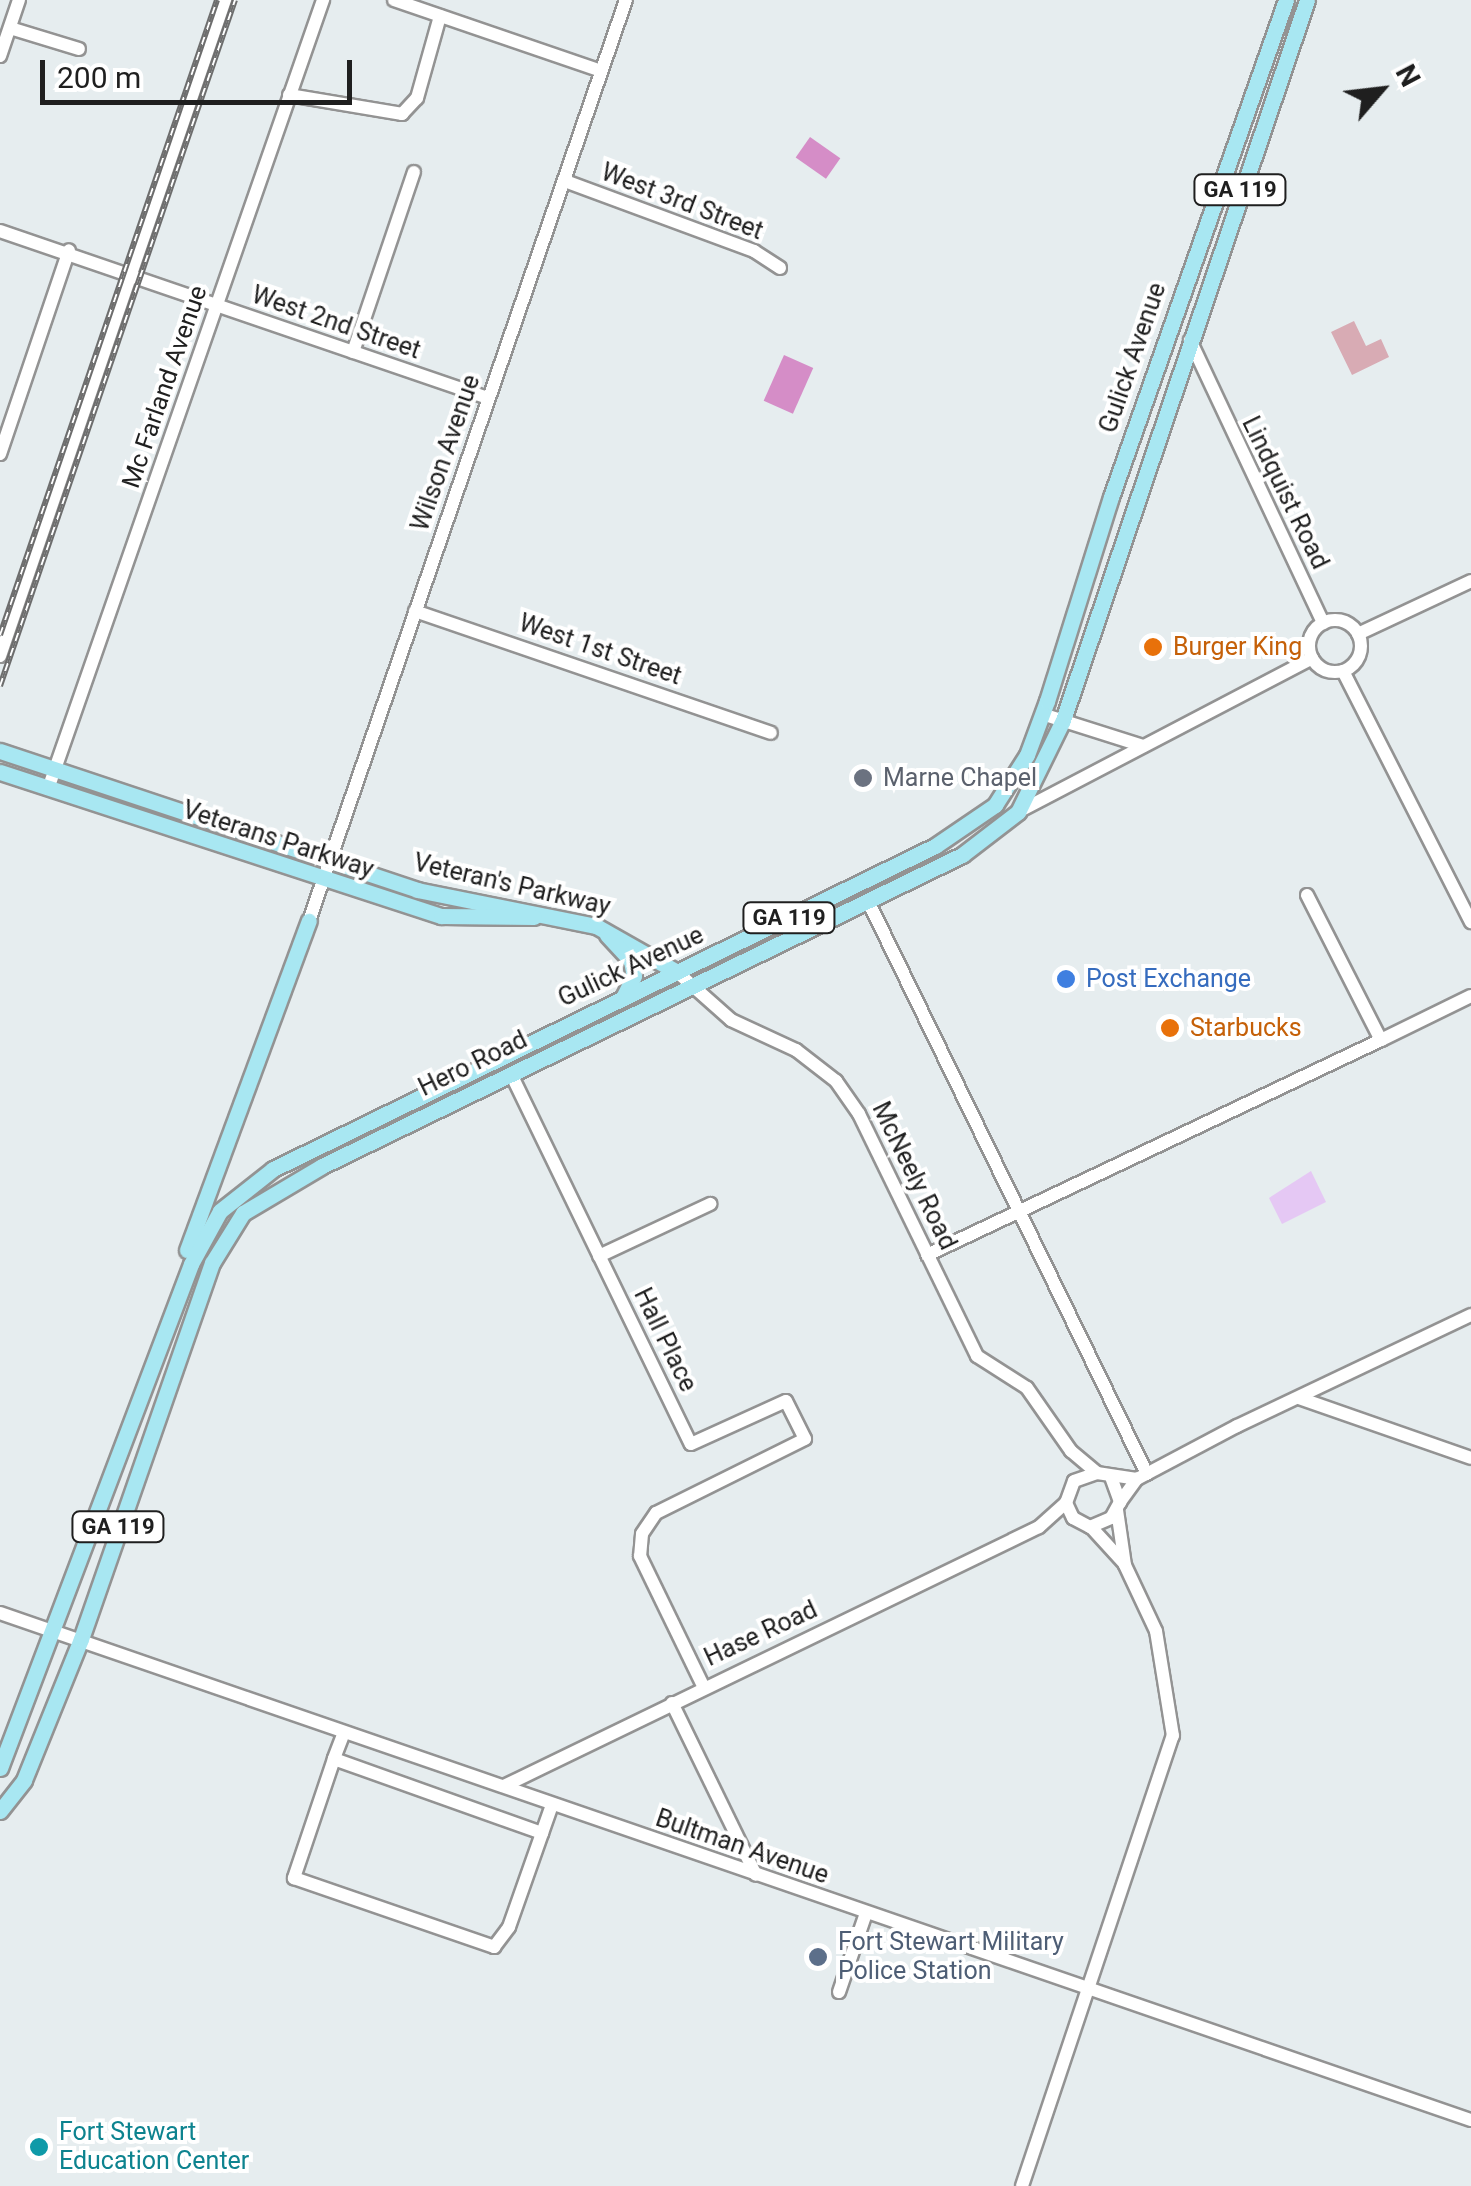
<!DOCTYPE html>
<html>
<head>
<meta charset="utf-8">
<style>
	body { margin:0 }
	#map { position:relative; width:1471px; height:2186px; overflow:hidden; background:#e6edef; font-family:Roboto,sans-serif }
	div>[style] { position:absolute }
	.park>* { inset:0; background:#e5c8f4 }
	.pitch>* { inset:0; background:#d58dc7; transform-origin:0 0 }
	.water>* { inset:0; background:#d8abb4 }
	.roads { filter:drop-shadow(2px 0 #939393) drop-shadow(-2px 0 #939393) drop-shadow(0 2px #939393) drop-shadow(0 -2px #939393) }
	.minor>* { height:12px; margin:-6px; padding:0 6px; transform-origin:6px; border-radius:6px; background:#fff }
	.minor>.ring { margin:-6px; padding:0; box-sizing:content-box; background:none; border:12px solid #fff; border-radius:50% }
	.major>* { height:15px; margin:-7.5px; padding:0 7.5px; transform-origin:7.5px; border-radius:7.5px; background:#a8e7f2 }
	.rail>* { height:6px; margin-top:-3px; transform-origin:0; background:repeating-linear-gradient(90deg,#fff 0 8px,#6d6d6d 0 16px); box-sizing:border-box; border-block:2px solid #6d6d6d }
	.dots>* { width:28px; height:28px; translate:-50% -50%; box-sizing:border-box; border:5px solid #fff; border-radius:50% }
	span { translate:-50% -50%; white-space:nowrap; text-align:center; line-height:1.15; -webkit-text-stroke:8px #fff; paint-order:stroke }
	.shield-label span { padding:2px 8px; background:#fff; border:2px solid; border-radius:8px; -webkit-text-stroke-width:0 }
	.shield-label { font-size:22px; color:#1f1f1f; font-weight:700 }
	.street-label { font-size:25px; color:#1f1f1f }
	.food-label { font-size:25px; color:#c56008 }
	.left { translate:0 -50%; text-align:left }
	.worship-label { font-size:25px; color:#5b616d }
	.shop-label { font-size:25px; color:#366cbe }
	.service-label { font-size:25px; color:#4e5e75 }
	.culture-label { font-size:25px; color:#0d838f }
	.north { position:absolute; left:1331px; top:40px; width:100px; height:100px; -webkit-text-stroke:8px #fff; paint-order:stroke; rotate:62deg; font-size:28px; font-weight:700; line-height:40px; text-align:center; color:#1f1f1f }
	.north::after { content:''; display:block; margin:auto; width:35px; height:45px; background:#1f1f1f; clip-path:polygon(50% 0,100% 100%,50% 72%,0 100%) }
	.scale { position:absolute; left:40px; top:60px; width:312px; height:45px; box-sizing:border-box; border:5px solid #1f1f1f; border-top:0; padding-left:12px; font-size:30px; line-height:35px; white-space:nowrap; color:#1f1f1f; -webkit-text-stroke:8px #fff; paint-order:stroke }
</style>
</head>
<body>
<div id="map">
	<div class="park">
		<div style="clip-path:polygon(1311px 1171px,1326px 1202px,1282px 1224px,1269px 1198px)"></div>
	</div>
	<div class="pitch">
		<div style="left:810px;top:137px;width:37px;height:25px;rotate:35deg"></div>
		<div style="left:784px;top:355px;width:32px;height:50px;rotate:24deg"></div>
	</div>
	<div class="water">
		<div style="clip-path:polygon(1354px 321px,1366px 346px,1381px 339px,1389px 357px,1352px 375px,1331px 332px)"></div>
	</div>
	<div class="roads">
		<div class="minor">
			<div style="left:394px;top:0;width:219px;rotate:18.9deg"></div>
			<div style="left:10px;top:28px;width:72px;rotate:16.9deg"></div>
			<div style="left:0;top:56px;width:59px;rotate:-71.3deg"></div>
			<div style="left:289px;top:95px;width:115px;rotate:9.5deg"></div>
			<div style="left:402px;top:114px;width:22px;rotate:-47deg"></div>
			<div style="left:417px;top:98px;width:85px;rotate:-74.3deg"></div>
			<div style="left:565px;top:181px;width:202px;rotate:20.3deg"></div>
			<div style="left:754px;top:251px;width:31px;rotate:33deg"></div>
			<div style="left:0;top:231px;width:516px;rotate:18.89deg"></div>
			<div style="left:1190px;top:340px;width:313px;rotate:64.8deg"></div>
			<div style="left:353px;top:352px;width:190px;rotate:-71.3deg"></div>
			<div style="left:0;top:454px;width:215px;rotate:-71.3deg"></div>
			<div style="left:415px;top:611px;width:376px;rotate:18.9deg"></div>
			<div class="ring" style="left:1309px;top:620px;width:40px;height:40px"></div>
			<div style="left:1358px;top:634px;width:125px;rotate:-25.1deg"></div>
			<div style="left:0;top:656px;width:694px;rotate:-71.07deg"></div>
			<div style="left:1343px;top:671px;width:282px;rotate:63deg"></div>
			<div style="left:1042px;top:714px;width:106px;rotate:17.6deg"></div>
			<div style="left:48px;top:789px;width:836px;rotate:-70.78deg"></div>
			<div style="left:1018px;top:812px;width:332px;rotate:-27.6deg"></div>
			<div style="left:1307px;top:895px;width:163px;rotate:63deg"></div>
			<div style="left:1381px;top:1040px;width:100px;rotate:-26.1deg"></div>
			<div style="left:868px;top:901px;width:637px;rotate:64.04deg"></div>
			<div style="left:309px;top:921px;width:974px;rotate:-71.01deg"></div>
			<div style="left:677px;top:972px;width:72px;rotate:41.6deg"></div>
			<div style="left:731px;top:1020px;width:72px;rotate:24.8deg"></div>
			<div style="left:796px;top:1050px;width:51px;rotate:37.8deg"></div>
			<div style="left:836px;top:1081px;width:40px;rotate:55.1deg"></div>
			<div style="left:859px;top:1114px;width:269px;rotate:64deg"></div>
			<div style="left:977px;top:1356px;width:59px;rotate:32.6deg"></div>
			<div style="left:1027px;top:1388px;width:77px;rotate:55.1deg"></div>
			<div style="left:1071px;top:1451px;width:34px;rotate:40deg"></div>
			<div style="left:511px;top:1074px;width:411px;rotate:64.1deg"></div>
			<div style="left:691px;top:1444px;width:104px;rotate:-24.4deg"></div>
			<div style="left:786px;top:1401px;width:42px;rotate:63.4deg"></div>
			<div style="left:805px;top:1439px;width:166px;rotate:153.6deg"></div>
			<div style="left:656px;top:1513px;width:25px;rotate:124deg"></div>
			<div style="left:642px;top:1534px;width:22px;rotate:95deg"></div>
			<div style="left:640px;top:1556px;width:144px;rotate:64.1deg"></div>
			<div style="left:927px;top:1255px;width:502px;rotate:-25.34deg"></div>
			<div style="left:599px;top:1256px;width:123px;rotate:-25.1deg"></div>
			<div style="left:1299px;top:1398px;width:182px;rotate:19.2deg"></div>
			<div style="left:1111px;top:1477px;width:27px;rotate:70deg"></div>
			<div style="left:1120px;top:1502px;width:18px;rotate:119deg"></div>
			<div style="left:1111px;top:1518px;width:23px;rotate:157deg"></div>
			<div style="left:1090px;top:1527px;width:19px;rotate:-152deg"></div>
			<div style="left:1073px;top:1518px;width:17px;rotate:-115deg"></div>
			<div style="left:1066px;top:1503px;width:23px;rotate:-70deg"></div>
			<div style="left:1074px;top:1481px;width:24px;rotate:-19deg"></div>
			<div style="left:1097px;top:1473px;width:40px;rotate:8.5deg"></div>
			<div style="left:1120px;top:1502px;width:29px;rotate:-54deg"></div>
			<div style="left:1137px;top:1479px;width:113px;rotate:-27.9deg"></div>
			<div style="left:1237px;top:1426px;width:259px;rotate:-25.4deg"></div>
			<div style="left:1091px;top:1527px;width:49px;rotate:47.5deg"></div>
			<div style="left:0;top:1613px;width:1556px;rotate:19.02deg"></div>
			<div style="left:672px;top:1703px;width:191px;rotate:64deg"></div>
			<div style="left:343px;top:1735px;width:26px;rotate:111deg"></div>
			<div style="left:334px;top:1759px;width:221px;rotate:19.6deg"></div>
			<div style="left:334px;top:1759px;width:126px;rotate:108.6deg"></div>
			<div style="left:294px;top:1878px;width:212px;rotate:19deg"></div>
			<div style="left:494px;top:1947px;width:25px;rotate:-53deg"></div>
			<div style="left:509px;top:1927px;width:129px;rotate:-70.6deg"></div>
			<div style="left:504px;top:1786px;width:594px;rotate:-25.83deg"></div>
			<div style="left:1039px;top:1527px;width:36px;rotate:-42deg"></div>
			<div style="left:839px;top:1992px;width:83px;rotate:-71.1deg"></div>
			<div style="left:1022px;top:2186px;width:475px;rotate:-71.5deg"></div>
			<div style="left:1173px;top:1736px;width:106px;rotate:-99.2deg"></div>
			<div style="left:1156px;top:1631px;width:73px;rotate:-115.2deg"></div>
			<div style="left:1125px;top:1565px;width:56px;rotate:-98.3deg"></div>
		</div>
		<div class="major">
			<div style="left:0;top:751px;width:440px;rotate:18.4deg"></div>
			<div style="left:417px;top:890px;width:183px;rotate:11.4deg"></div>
			<div style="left:596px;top:926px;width:93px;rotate:29.6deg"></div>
			<div style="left:0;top:772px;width:464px;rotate:18.1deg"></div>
			<div style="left:441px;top:916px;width:93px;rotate:0.6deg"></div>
			<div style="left:607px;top:935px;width:35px;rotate:47deg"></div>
			<div style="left:631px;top:961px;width:15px;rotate:79deg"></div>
			<div style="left:634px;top:976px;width:25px;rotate:117deg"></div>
			<div style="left:187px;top:1250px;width:351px;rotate:-69.7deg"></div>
			<div style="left:0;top:1768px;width:539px;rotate:-69.24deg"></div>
			<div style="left:191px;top:1264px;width:60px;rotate:-61.3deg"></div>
			<div style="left:220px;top:1211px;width:68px;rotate:-38.4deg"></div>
			<div style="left:273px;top:1169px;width:737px;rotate:-26.01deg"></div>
			<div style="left:935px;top:846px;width:73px;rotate:-34.3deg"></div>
			<div style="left:995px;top:805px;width:59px;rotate:-57.4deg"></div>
			<div style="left:1027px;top:755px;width:58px;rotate:-69.7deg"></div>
			<div style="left:1047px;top:701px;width:214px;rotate:-72.6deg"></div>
			<div style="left:1111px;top:497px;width:527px;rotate:-70.6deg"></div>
			<div style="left:0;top:1811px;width:39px;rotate:-52deg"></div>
			<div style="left:24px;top:1780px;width:152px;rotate:-68deg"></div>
			<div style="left:81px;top:1639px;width:398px;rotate:-70.8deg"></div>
			<div style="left:212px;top:1263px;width:59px;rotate:-58.2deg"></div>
			<div style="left:243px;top:1213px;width:92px;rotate:-30.7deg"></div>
			<div style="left:322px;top:1166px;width:712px;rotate:-25.92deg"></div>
			<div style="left:962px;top:855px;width:71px;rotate:-37.5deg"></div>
			<div style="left:1018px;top:812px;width:102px;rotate:-63.9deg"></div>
			<div style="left:1063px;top:720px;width:760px;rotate:-71.28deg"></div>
		</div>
	</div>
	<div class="rail">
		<div style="left:0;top:635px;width:671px;rotate:-71.13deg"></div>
		<div style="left:0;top:686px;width:725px;rotate:-71.09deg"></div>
	</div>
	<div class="dots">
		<div style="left:1153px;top:647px;background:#e8710a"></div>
		<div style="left:863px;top:778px;background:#6b7280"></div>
		<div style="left:1066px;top:979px;background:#3f7fe0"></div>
		<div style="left:1170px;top:1028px;background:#e8710a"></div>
		<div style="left:818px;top:1957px;background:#5c6f8a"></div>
		<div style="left:39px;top:2147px;background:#0f9aa8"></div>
	</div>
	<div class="shield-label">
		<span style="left:1240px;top:190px">GA 119</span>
		<span style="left:789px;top:918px">GA 119</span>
		<span style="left:118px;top:1527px">GA 119</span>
	</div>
	<div class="street-label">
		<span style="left:682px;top:202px;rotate:21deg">West 3rd Street</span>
		<span style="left:336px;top:323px;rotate:19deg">West 2nd Street</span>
		<span style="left:1133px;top:358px;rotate:-71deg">Gulick Avenue</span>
		<span style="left:165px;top:387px;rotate:-71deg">Mc Farland Avenue</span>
		<span style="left:446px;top:453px;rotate:-71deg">Wilson Avenue</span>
		<span style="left:1285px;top:493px;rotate:64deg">Lindquist Road</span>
		<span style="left:600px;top:650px;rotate:19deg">West 1st Street</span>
		<span style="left:278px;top:840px;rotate:18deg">Veterans Parkway</span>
		<span style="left:512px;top:885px;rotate:13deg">Veteran's Parkway</span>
		<span style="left:631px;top:967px;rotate:-25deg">Gulick Avenue</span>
		<span style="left:473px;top:1064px;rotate:-26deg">Hero Road</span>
		<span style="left:914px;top:1176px;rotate:64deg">McNeely Road</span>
		<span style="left:665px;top:1340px;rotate:64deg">Hall Place</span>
		<span style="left:761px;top:1634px;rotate:-25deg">Hase Road</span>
		<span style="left:742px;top:1847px;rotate:19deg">Bultman Avenue</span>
	</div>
	<div class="food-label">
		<span class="left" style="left:1173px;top:647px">Burger King</span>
		<span class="left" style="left:1190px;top:1028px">Starbucks</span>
	</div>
	<div class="worship-label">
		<span class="left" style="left:883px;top:778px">Marne Chapel</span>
	</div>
	<div class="shop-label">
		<span class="left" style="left:1086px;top:979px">Post Exchange</span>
	</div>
	<div class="service-label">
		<span class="left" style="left:838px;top:1957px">Fort Stewart Military<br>Police Station</span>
	</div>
	<div class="culture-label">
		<span class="left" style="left:59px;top:2147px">Fort Stewart<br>Education Center</span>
	</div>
	<div class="north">N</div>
	<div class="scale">200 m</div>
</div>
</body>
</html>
